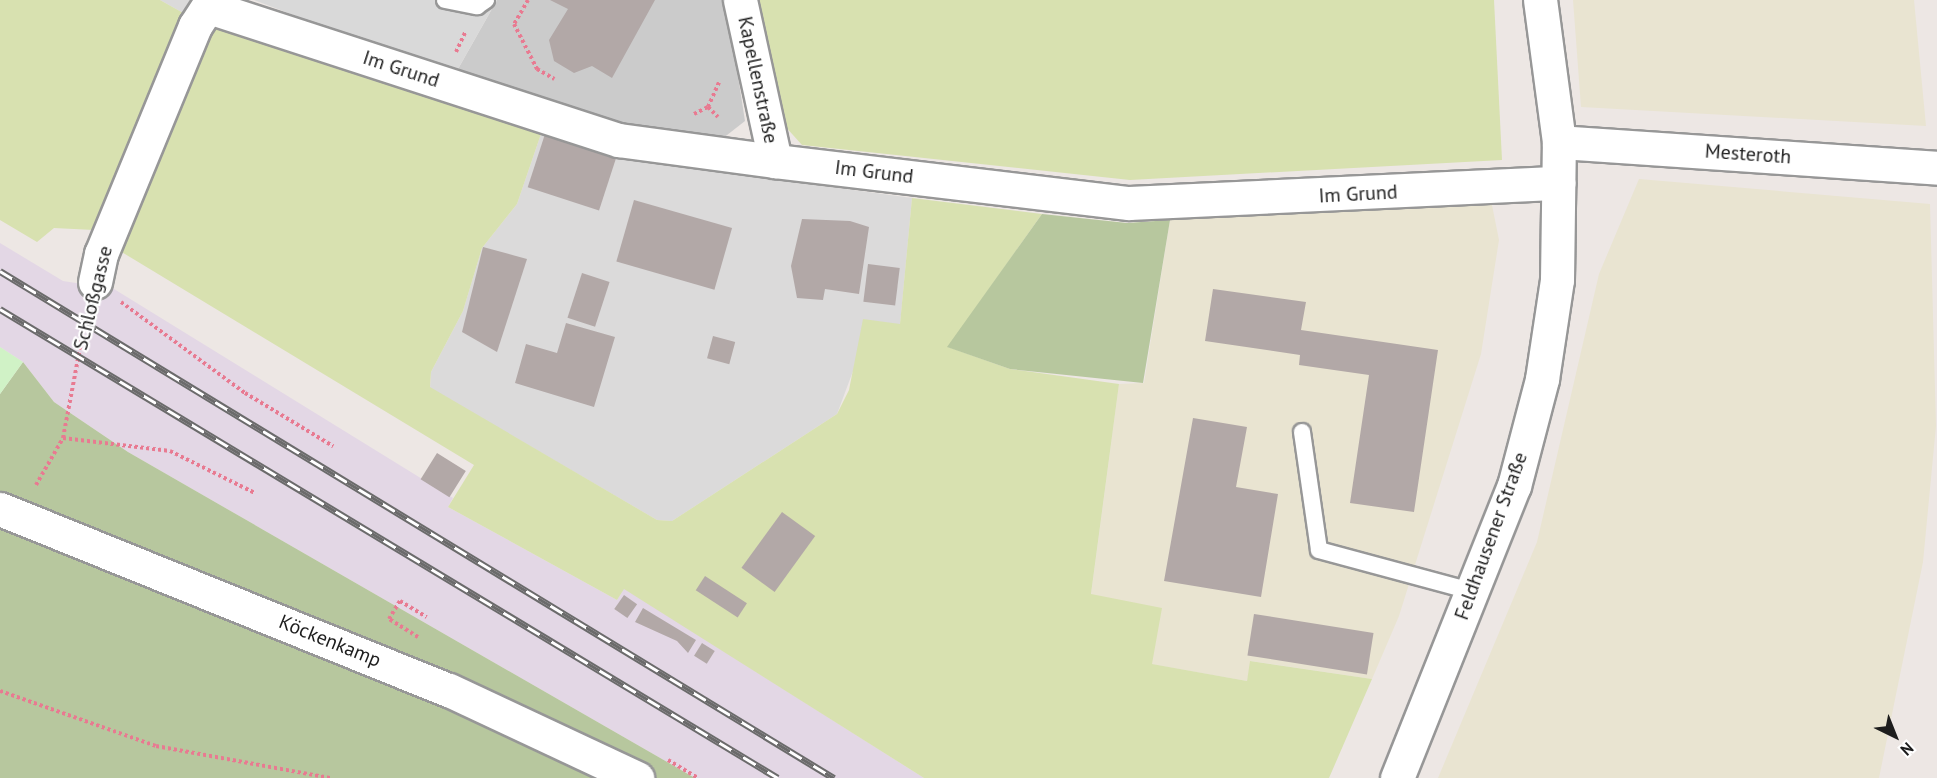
<!DOCTYPE html>
<html>
<head>
<meta charset="utf-8">
<style>
	body { margin:0 }
	#map { position:relative; width:1937px; height:778px; overflow:hidden; background:#ede7e4; font-family:"PT Sans",sans-serif }
	div>[style] { position:absolute }
	.residential>* { inset:0; background:#dbdada }
	.industrial>* { inset:0; background:#e3d7e5 }
	.religious>* { inset:0; background:#cbcbcb }
	.farmland>* { inset:0; background:#e9e4d1 }
	.grass>* { inset:0; background:#d8e1b0 }
	.forest>* { inset:0; background:#b7c79e }
	.park>* { inset:0; background:#d0f2c6 }
	.parking>* { inset:0; background:#d9d9d9 }
	.building>* { inset:0; background:#b2a8a7; transform-origin:0 0 }
	.path>* { height:4px; margin-top:-2px; transform-origin:0; background:repeating-linear-gradient(90deg,#e87a91 0 3px,transparent 0 6px) }
	.roads { filter:drop-shadow(2px 0 #979797) drop-shadow(-2px 0 #979797) drop-shadow(0 2px #979797) drop-shadow(0 -2px #979797) }
	.lane>* { height:16px; margin:-8px; padding:0 8px; transform-origin:8px; border-radius:8px; background:#fff }
	.street>* { height:33px; margin:-16.5px; padding:0 16.5px; transform-origin:16.5px; border-radius:16.5px; background:#fff }
	.rail>* { height:7px; margin-top:-3.5px; transform-origin:0; background:repeating-linear-gradient(90deg,#fff 0 14px,#6b6b6b 0 28px); box-sizing:border-box; border-block:2px solid #6b6b6b }
	span { translate:-50% -50%; white-space:nowrap; text-align:center; line-height:1.15; -webkit-text-stroke:4.5px #fff; paint-order:stroke }
	.street-label { font-size:20px; color:#1d1d1d }
	.north { position:absolute; left:1865px; top:706px; width:60px; height:60px; -webkit-text-stroke:4px #fff; paint-order:stroke; rotate:137deg; font-size:16px; font-weight:700; line-height:24px; text-align:center; color:#1d1d1d }
	.north::after { content:''; display:block; margin:auto; width:21px; height:27px; background:#1d1d1d; clip-path:polygon(50% 0,100% 100%,50% 72%,0 100%) }
</style>
</head>
<body>
<div id="map">
	<div class="residential">
		<div style="clip-path:polygon(160px 0,190px 0,185px 14px)"></div>
		<div style="clip-path:polygon(542px 131px,620px 158px,912px 198px,900px 325px,856px 363px,837px 414px,672px 521px,657px 520px,430px 388px,431px 372px,463px 311px,482px 248px,517px 204px)"></div>
	</div>
	<div class="industrial">
		<div style="clip-path:polygon(0 243px,63px 281px,114px 289px,453px 498px,448px 507px,617px 600px,624px 588px,924px 778px,695px 778px,128px 452px,54px 402px,23px 362px,0 347px)"></div>
	</div>
	<div class="religious">
		<div style="clip-path:polygon(497px 0,726px 0,745px 121px,722px 139px,621px 129px,454px 76px)"></div>
	</div>
	<div class="farmland">
		<div style="clip-path:polygon(1573px 0,1914px 0,1926px 126px,1581px 107px)"></div>
		<div style="clip-path:polygon(1639px 179px,1930px 204px,1936px 426px,1923px 562px,1879px 778px,1438px 778px,1537px 542px,1599px 274px)"></div>
		<div style="clip-path:polygon(1491px 200px,1499px 240px,1481px 354px,1399px 616px,1372px 679px,1251px 661px,1247px 681px,1151px 664px,1091px 595px,1119px 384px,1144px 383px,1170px 220px)"></div>
	</div>
	<div class="grass">
		<div style="clip-path:polygon(0 0,160px 0,185px 14px,94px 230px,54px 228px,37px 242px,0 220px)"></div>
		<div style="clip-path:polygon(757px 0,1494px 0,1502px 160px,1130px 180px,802px 145px,784px 125px)"></div>
		<div style="clip-path:polygon(216px 24px,542px 131px,517px 204px,482px 248px,463px 311px,431px 372px,430px 387px,657px 520px,672px 521px,837px 414px,849px 390px,863px 319px,900px 324px,912px 198px,1042px 214px,948px 347px,1010px 369px,1119px 384px,1091px 594px,1162px 608px,1152px 664px,1247px 681px,1250px 661px,1372px 679px,1329px 778px,924px 778px,624px 589px,617px 600px,448px 507px,474px 465px,120px 251px)"></div>
	</div>
	<div class="forest">
		<div style="clip-path:polygon(1042px 214px,1127px 223px,1170px 220px,1143px 383px,1010px 369px,947px 347px)"></div>
		<div style="clip-path:polygon(23px 362px,54px 402px,128px 452px,695px 778px,0 778px,0 394px)"></div>
	</div>
	<div class="park">
		<div style="clip-path:polygon(0 347px,23px 362px,0 394px)"></div>
	</div>
	<div class="parking">
		<div style="clip-path:polygon(254px 0,497px 0,454px 76px)"></div>
	</div>
	<div class="building">
		<div style="clip-path:polygon(550px 0,655px 0,612px 78px,592px 66px,574px 73px,554px 61px,549px 40px,568px 9px)"></div>
		<div style="left:545px;top:134px;width:75px;height:56px;rotate:18deg"></div>
		<div style="left:634px;top:200px;width:102px;height:64px;rotate:16deg"></div>
		<div style="clip-path:polygon(802px 219px,850px 221px,869px 227px,859px 294px,825px 289px,823px 300px,797px 298px,791px 266px)"></div>
		<div style="clip-path:polygon(483px 247px,527px 259px,497px 352px,462px 332px)"></div>
		<div style="left:868px;top:264px;width:32px;height:38px;rotate:7deg"></div>
		<div style="left:582px;top:273px;width:29px;height:47px;rotate:18deg"></div>
		<div style="clip-path:polygon(1213px 289px,1306px 302px,1301px 330px,1438px 350px,1414px 512px,1350px 503px,1369px 375px,1299px 365px,1300px 355px,1205px 341px)"></div>
		<div style="clip-path:polygon(566px 323px,615px 337px,594px 407px,515px 383px,526px 344px,557px 353px)"></div>
		<div style="left:713px;top:336px;width:23px;height:23px;rotate:15deg"></div>
		<div style="clip-path:polygon(1193px 418px,1247px 427px,1236px 487px,1278px 494px,1261px 597px,1164px 581px)"></div>
		<div style="left:437px;top:453px;width:34px;height:31px;rotate:32deg"></div>
		<div style="left:782px;top:512px;width:41px;height:69px;rotate:36deg"></div>
		<div style="left:705px;top:576px;width:50px;height:17px;rotate:33deg"></div>
		<div style="left:624px;top:595px;width:16px;height:17px;rotate:35deg"></div>
		<div style="clip-path:polygon(643px 608px,696px 640px,688px 653px,677px 641px,635px 622px)"></div>
		<div style="left:1254px;top:614px;width:121px;height:42px;rotate:9deg"></div>
		<div style="left:702px;top:643px;width:15px;height:15px;rotate:32deg"></div>
	</div>
	<div class="path">
		<div style="left:528px;top:0;width:28px;rotate:120deg"></div>
		<div style="left:514px;top:24px;width:51px;rotate:62.9deg"></div>
		<div style="left:537px;top:69px;width:20px;rotate:30deg"></div>
		<div style="left:456px;top:52px;width:23px;rotate:-65deg"></div>
		<div style="left:708px;top:107px;width:14px;rotate:45deg"></div>
		<div style="left:694px;top:114px;width:16px;rotate:-27deg"></div>
		<div style="left:708px;top:107px;width:27px;rotate:-66deg"></div>
		<div style="left:121px;top:302px;width:154px;rotate:36.3deg"></div>
		<div style="left:245px;top:393px;width:103px;rotate:31.1deg"></div>
		<div style="left:63px;top:438px;width:108px;rotate:6.9deg"></div>
		<div style="left:170px;top:451px;width:95px;rotate:26.3deg"></div>
		<div style="left:36px;top:485px;width:54px;rotate:-60.1deg"></div>
		<div style="left:63px;top:438px;width:124px;rotate:-79.3deg"></div>
		<div style="left:418px;top:637px;width:34px;rotate:-148deg"></div>
		<div style="left:389px;top:619px;width:21px;rotate:-59deg"></div>
		<div style="left:400px;top:601px;width:31px;rotate:31deg"></div>
		<div style="left:0;top:691px;width:165px;rotate:19.4deg"></div>
		<div style="left:156px;top:746px;width:178px;rotate:10.4deg"></div>
		<div style="left:668px;top:760px;width:35px;rotate:31deg"></div>
	</div>
	<div class="roads">
		<div class="lane">
			<div style="left:445px;top:0;width:33px;rotate:11deg"></div>
			<div style="left:477px;top:6px;width:11px;rotate:-34deg"></div>
			<div style="left:1302px;top:432px;width:119px;rotate:81.8deg"></div>
			<div style="left:1319px;top:550px;width:157px;rotate:15.1deg"></div>
		</div>
		<div class="street">
			<div style="left:740px;top:0;width:165px;rotate:77.7deg"></div>
			<div style="left:209px;top:7px;width:431px;rotate:18deg"></div>
			<div style="left:619px;top:140px;width:157px;rotate:7.7deg"></div>
			<div style="left:775px;top:161px;width:356px;rotate:6.8deg"></div>
			<div style="left:1129px;top:203px;width:430px;rotate:-2.7deg"></div>
			<div style="left:1559px;top:142px;width:379px;rotate:3.9deg"></div>
			<div style="left:95px;top:282px;width:29px;rotate:-78deg"></div>
			<div style="left:101px;top:254px;width:247px;rotate:-67.6deg"></div>
			<div style="left:195px;top:26px;width:31px;rotate:-57deg"></div>
			<div style="left:0;top:509px;width:484px;rotate:22deg"></div>
			<div style="left:449px;top:690px;width:208px;rotate:25.1deg"></div>
			<div style="left:1397px;top:778px;width:315px;rotate:-68.2deg"></div>
			<div style="left:1514px;top:486px;width:111px;rotate:-75.3deg"></div>
			<div style="left:1542px;top:379px;width:100px;rotate:-81.4deg"></div>
			<div style="left:1557px;top:280px;width:138px;rotate:-89.2deg"></div>
			<div style="left:1559px;top:142px;width:143px;rotate:-97.6deg"></div>
		</div>
	</div>
	<div class="rail">
		<div style="left:0;top:271px;width:976px;rotate:31.3deg"></div>
		<div style="left:0;top:309px;width:908px;rotate:31.08deg"></div>
	</div>
	<div class="street-label">
		<span style="left:401px;top:69px;rotate:18deg">Im Grund</span>
		<span style="left:758px;top:80px;rotate:78deg">Kapellenstraße</span>
		<span style="left:1748px;top:154px;rotate:4deg">Mesteroth</span>
		<span style="left:874px;top:172px;rotate:7deg">Im Grund</span>
		<span style="left:1358px;top:194px;rotate:-3deg">Im Grund</span>
		<span style="left:93px;top:298px;rotate:-76deg">Schloßgasse</span>
		<span style="left:1491px;top:536px;rotate:-70deg">Feldhausener Straße</span>
		<span style="left:330px;top:641px;rotate:22deg">Köckenkamp</span>
	</div>
	<div class="north">N</div>
</div>
</body>
</html>
